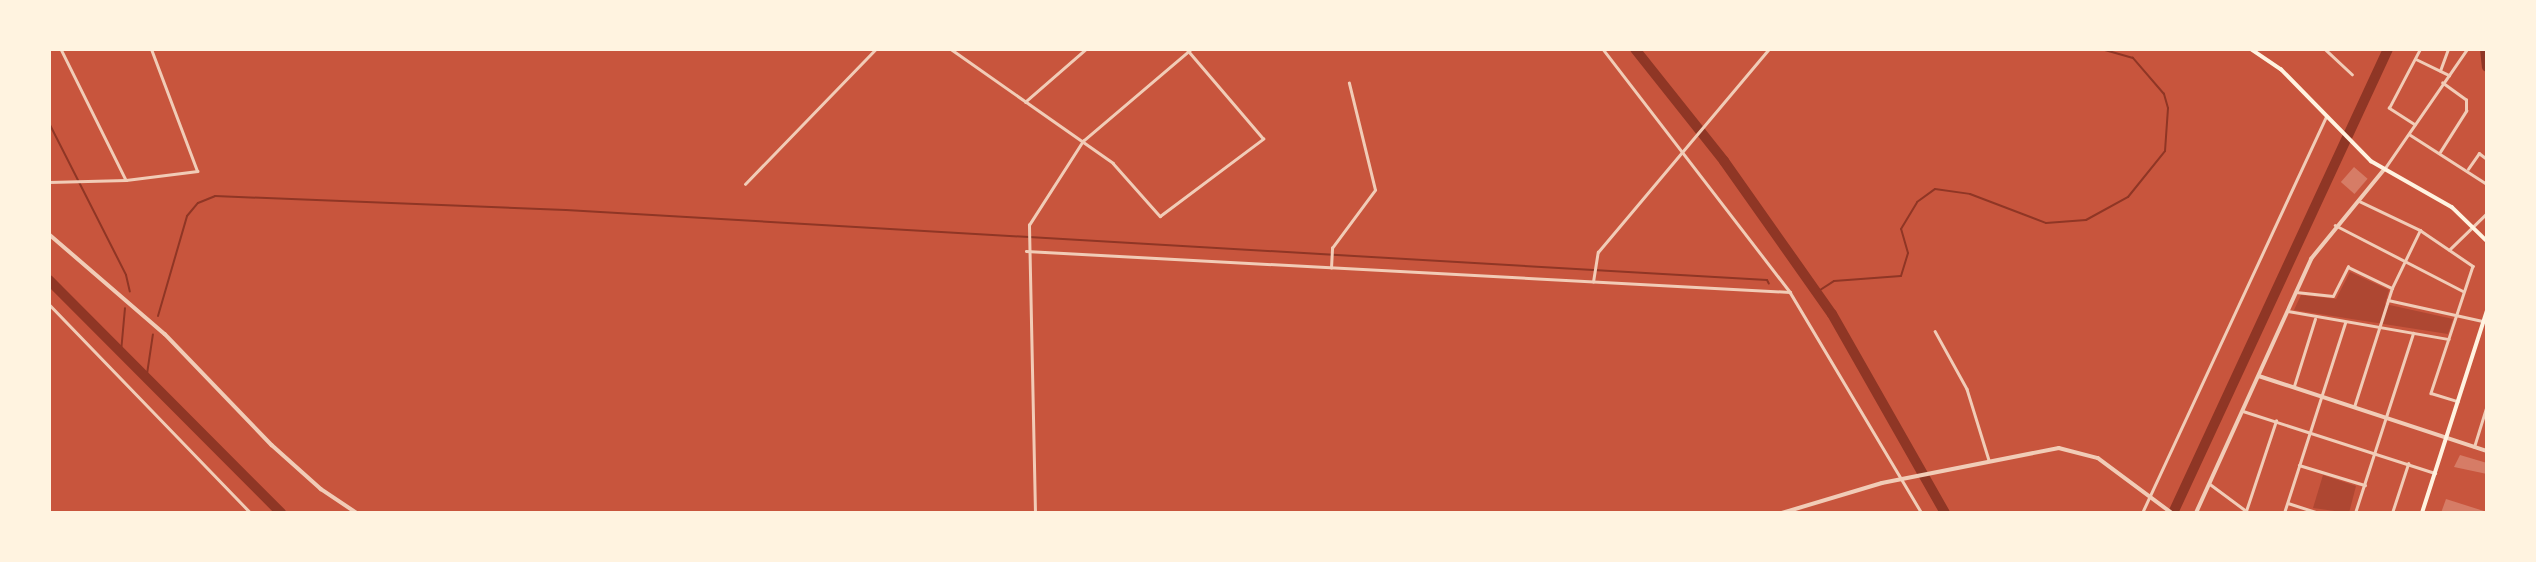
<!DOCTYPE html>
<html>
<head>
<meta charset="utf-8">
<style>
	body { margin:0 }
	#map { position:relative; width:2536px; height:562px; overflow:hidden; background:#c8553d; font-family:"Noto Sans",sans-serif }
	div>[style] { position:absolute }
	.green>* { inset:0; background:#ae4732 }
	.stream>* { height:2px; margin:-1px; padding:0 1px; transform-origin:1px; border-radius:1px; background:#8f3625 }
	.river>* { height:10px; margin:-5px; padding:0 5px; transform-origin:5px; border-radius:5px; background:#8f3625 }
	.building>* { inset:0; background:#d67c66; transform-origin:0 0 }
	.minor>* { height:2.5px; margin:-1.25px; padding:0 1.25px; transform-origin:1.25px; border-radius:1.25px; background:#f1ccb7 }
	.tertiary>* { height:3.5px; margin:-1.75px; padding:0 1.75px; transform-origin:1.75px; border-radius:1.75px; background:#f1ccb7 }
	.secondary>* { height:3.5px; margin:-1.75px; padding:0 1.75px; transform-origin:1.75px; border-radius:1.75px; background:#fff3e0 }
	span { translate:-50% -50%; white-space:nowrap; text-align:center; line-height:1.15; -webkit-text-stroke:7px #fff3e0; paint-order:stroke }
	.frame { position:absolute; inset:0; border:51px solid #fff3e0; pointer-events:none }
</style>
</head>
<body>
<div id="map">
	<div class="green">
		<div style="clip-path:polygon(2350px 272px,2389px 290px,2385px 304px,2453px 319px,2448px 334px,2294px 310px,2301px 295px,2336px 299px)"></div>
		<div style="clip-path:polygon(2323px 475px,2356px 486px,2349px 513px,2313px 508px)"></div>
	</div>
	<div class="stream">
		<div style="left:49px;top:123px;width:170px;rotate:63.1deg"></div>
		<div style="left:126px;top:275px;width:17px;rotate:77deg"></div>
		<div style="left:1817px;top:292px;width:20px;rotate:-33deg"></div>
		<div style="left:1834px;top:281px;width:67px;rotate:-4.3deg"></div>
		<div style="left:1901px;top:276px;width:24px;rotate:-73deg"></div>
		<div style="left:1908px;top:253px;width:25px;rotate:-106deg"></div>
		<div style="left:1901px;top:229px;width:31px;rotate:-59deg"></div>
		<div style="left:1917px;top:202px;width:22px;rotate:-36deg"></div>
		<div style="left:1935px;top:189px;width:35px;rotate:8deg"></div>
		<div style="left:1970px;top:194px;width:81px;rotate:20.9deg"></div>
		<div style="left:2046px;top:223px;width:40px;rotate:-4.3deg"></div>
		<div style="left:2086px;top:220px;width:48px;rotate:-28.7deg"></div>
		<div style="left:2128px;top:197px;width:59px;rotate:-51.2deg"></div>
		<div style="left:2165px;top:151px;width:43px;rotate:-86deg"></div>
		<div style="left:2168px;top:108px;width:15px;rotate:-106deg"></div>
		<div style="left:2164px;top:94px;width:48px;rotate:-130.7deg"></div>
		<div style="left:2133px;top:58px;width:32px;rotate:-164deg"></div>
		<div style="left:158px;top:316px;width:104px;rotate:-73.8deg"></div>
		<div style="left:187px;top:216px;width:17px;rotate:-50deg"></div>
		<div style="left:198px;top:203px;width:18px;rotate:-22deg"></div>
		<div style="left:215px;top:196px;width:351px;rotate:2.3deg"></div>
		<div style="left:566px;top:210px;width:1203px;rotate:3.34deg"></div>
		<div style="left:1767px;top:280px;width:4px;rotate:63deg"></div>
		<div style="left:121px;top:352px;width:44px;rotate:-84.8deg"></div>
		<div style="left:147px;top:374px;width:40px;rotate:-81.5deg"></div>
	</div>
	<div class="river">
		<div style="left:1635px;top:49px;width:143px;rotate:51.5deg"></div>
		<div style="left:1724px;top:161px;width:187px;rotate:54.8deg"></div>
		<div style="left:1832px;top:314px;width:229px;rotate:60.4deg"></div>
		<div style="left:2485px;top:49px;width:18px;rotate:84deg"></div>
		<div style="left:49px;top:280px;width:329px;rotate:45.1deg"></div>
		<div style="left:2173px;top:513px;width:511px;rotate:-65.14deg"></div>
	</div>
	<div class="building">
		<div style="left:2354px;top:167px;width:18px;height:20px;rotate:41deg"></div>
		<div style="clip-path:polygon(2460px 455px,2487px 463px,2487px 474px,2454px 467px)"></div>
		<div style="clip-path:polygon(2446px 499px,2487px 512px,2487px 513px,2441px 513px)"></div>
	</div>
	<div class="minor">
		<div style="left:61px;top:49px;width:146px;rotate:63.6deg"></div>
		<div style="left:126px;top:180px;width:72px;rotate:-7.2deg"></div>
		<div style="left:197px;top:171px;width:130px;rotate:-110.7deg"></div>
		<div style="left:951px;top:49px;width:198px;rotate:35.1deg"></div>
		<div style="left:1113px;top:163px;width:71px;rotate:48.4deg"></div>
		<div style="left:1160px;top:216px;width:129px;rotate:-36.8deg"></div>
		<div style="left:1263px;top:139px;width:118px;rotate:-130.5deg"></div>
		<div style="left:1603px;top:49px;width:307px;rotate:52.4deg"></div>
		<div style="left:1790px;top:292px;width:257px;rotate:59.2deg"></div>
		<div style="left:2325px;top:49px;width:37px;rotate:43deg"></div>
		<div style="left:2416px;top:59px;width:37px;rotate:26deg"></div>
		<div style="left:2440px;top:71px;width:23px;rotate:-70deg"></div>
		<div style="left:1025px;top:102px;width:81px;rotate:-41deg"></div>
		<div style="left:2415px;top:125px;width:31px;rotate:-147deg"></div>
		<div style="left:2389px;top:108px;width:67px;rotate:-62.3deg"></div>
		<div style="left:2409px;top:134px;width:93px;rotate:32.7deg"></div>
		<div style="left:2440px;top:152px;width:49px;rotate:-57.6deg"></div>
		<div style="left:2466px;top:111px;width:11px;rotate:-90deg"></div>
		<div style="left:2466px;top:100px;width:29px;rotate:-144deg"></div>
		<div style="left:2385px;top:168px;width:145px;rotate:-55.4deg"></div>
		<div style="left:2468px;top:169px;width:19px;rotate:-55deg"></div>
		<div style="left:2479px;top:153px;width:10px;rotate:37deg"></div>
		<div style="left:49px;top:182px;width:77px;rotate:-1.5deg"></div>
		<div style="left:745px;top:184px;width:188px;rotate:-45.9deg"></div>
		<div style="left:2359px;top:201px;width:68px;rotate:25.4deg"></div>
		<div style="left:2420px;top:230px;width:64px;rotate:34.2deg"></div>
		<div style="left:2473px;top:266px;width:134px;rotate:108.3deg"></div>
		<div style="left:2431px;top:393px;width:28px;rotate:17deg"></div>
		<div style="left:2335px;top:225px;width:144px;rotate:27.3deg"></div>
		<div style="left:2449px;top:250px;width:53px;rotate:-44.2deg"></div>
		<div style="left:1026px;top:251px;width:765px;rotate:3.07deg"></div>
		<div style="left:1331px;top:268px;width:20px;rotate:-87deg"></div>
		<div style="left:1332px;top:248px;width:72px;rotate:-53.4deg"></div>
		<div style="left:1375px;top:190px;width:110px;rotate:-103.7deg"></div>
		<div style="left:1593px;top:282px;width:30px;rotate:-81deg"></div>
		<div style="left:1598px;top:252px;width:265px;rotate:-49.9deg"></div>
		<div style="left:2296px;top:292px;width:37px;rotate:6deg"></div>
		<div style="left:2333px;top:296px;width:33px;rotate:-63deg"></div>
		<div style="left:2348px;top:267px;width:49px;rotate:25.5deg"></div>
		<div style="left:2388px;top:300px;width:101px;rotate:12.5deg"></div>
		<div style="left:49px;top:304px;width:291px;rotate:46deg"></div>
		<div style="left:2288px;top:311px;width:163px;rotate:9.9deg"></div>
		<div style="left:1935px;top:331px;width:66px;rotate:61.1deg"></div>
		<div style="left:1967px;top:389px;width:74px;rotate:72.8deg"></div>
		<div style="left:2294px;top:386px;width:70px;rotate:-72.6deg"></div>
		<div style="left:2354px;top:407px;width:125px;rotate:-72.3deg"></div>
		<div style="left:2392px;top:288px;width:64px;rotate:-64.2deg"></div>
		<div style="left:2243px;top:411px;width:202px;rotate:17.9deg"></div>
		<div style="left:2474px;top:447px;width:44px;rotate:-72.8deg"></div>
		<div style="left:2299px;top:465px;width:69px;rotate:16.9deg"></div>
		<div style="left:2210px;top:484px;width:49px;rotate:36.6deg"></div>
		<div style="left:2288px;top:503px;width:32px;rotate:18deg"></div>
		<div style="left:2246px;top:511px;width:95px;rotate:-71.6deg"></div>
		<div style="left:1035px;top:513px;width:288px;rotate:-91.2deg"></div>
		<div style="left:1029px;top:225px;width:100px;rotate:-57.3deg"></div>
		<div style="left:1083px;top:141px;width:142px;rotate:-40.4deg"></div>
		<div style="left:2142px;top:513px;width:437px;rotate:-65.1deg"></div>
		<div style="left:2284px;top:513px;width:200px;rotate:-72.2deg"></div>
		<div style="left:2355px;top:513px;width:189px;rotate:-72.1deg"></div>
		<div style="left:2392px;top:513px;width:52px;rotate:-71.9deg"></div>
	</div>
	<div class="tertiary">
		<div style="left:49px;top:234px;width:153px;rotate:40.8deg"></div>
		<div style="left:165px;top:334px;width:154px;rotate:46.1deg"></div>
		<div style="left:272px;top:445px;width:66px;rotate:41.9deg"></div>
		<div style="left:321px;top:489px;width:43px;rotate:33.7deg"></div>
		<div style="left:2259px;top:376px;width:240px;rotate:18.2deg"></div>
		<div style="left:1782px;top:513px;width:104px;rotate:-16.7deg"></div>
		<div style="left:1882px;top:483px;width:180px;rotate:-11.2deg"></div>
		<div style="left:2059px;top:448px;width:40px;rotate:14.4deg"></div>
		<div style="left:2098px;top:458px;width:92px;rotate:36.6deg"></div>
		<div style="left:2196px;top:513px;width:279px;rotate:-65.6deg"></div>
		<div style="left:2311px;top:259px;width:114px;rotate:-50.7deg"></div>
	</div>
	<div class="secondary">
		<div style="left:2251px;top:49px;width:36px;rotate:34deg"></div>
		<div style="left:2281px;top:69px;width:129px;rotate:45.6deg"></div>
		<div style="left:2371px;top:161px;width:93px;rotate:29.6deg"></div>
		<div style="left:2452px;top:207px;width:49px;rotate:44.2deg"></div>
		<div style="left:2422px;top:513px;width:213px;rotate:-72.2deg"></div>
	</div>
	<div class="frame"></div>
</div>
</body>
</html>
